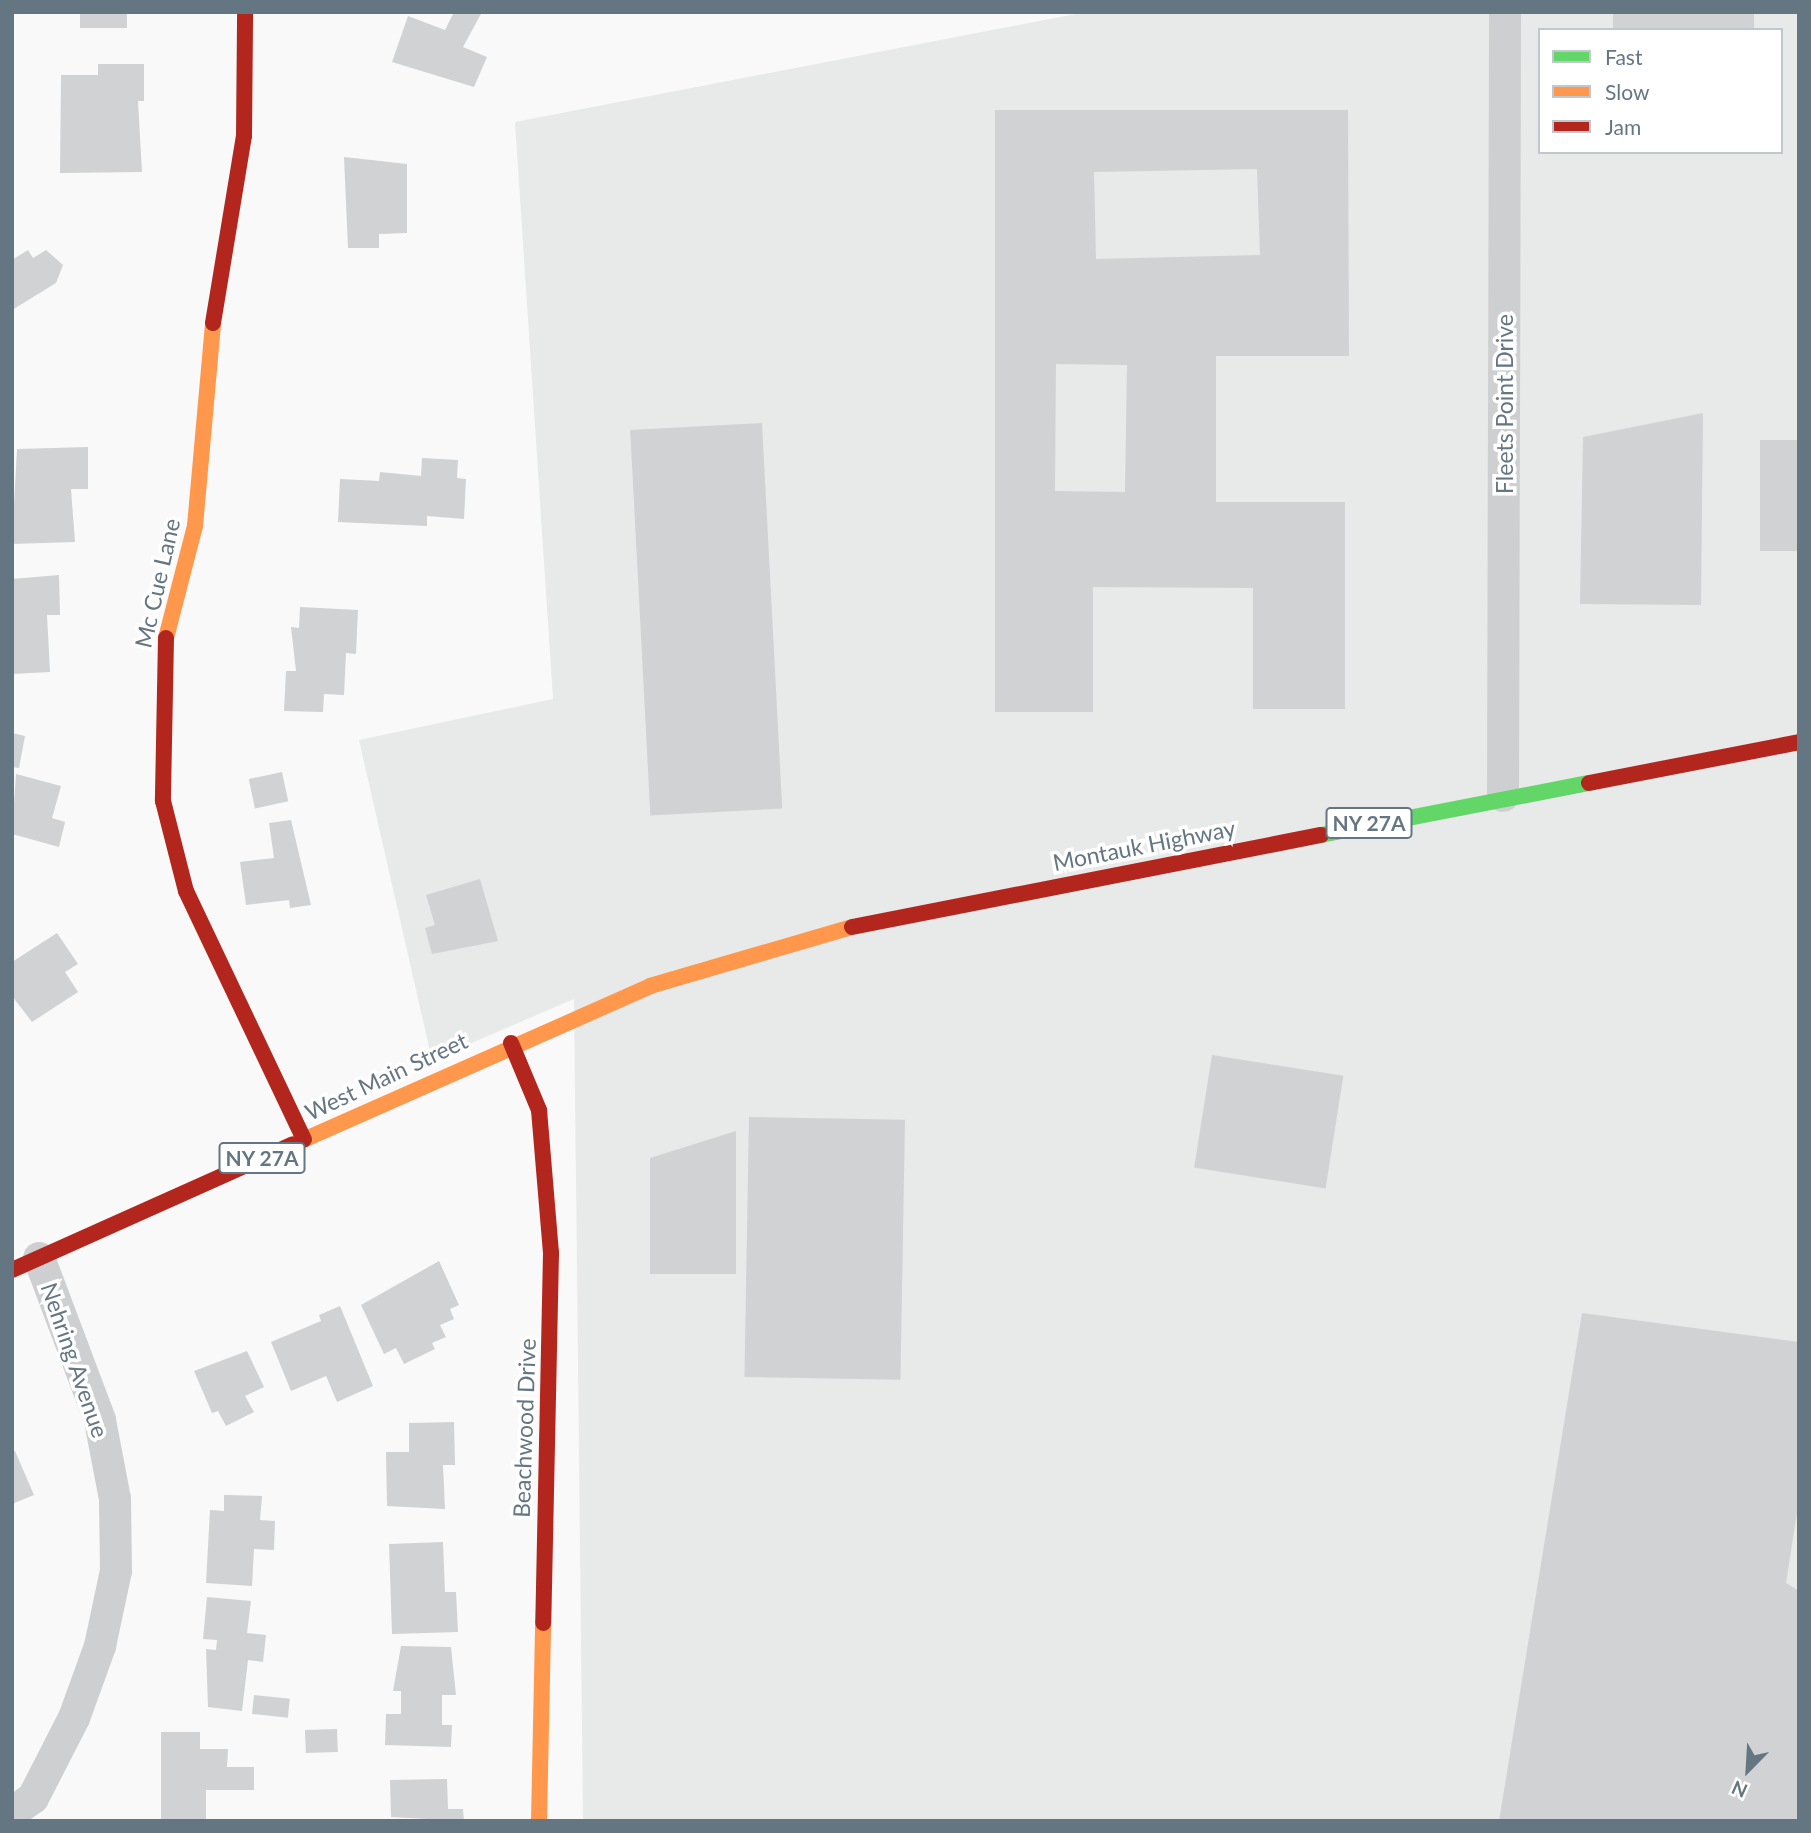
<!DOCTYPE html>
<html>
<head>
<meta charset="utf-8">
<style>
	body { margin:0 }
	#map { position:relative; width:1811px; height:1833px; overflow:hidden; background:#f9f9f9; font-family:Lato,sans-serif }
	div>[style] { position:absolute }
	.built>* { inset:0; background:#e8e9e9 }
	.building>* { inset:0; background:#d0d2d3; transform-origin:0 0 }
	.street>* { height:32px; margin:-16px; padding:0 16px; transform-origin:16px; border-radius:16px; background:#cecfd0 }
	.fast>* { height:16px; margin:-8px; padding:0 8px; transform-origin:8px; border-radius:8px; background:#63d668 }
	.slow>* { height:16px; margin:-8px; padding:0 8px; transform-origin:8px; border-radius:8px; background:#ff974d }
	.jam>* { height:16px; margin:-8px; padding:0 8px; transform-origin:8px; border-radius:8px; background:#b3261e }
	span { translate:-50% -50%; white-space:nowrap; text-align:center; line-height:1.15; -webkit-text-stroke:7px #fff; paint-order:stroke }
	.shield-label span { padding:2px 5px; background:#fff; border:2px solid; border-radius:5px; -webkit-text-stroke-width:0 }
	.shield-label { font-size:21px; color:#657683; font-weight:700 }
	.street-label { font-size:23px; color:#657683 }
	.frame { position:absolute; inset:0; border:14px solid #657683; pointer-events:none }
	.legend { position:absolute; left:1538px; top:28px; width:245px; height:126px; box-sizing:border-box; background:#fff; border:2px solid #c1c8cd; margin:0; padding:9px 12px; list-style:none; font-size:21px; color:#657683 }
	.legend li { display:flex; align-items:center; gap:14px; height:35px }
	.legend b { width:35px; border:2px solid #c1c8cd }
	.north { position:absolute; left:1713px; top:1735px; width:70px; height:70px; -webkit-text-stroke:5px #fff; paint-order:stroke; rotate:204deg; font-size:19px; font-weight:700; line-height:28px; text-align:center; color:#657683 }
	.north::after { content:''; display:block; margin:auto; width:24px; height:32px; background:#657683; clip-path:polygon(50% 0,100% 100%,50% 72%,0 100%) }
</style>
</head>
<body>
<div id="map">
	<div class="built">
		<div style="clip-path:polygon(evenodd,1086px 12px,1799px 12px,1799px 1821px,583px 1821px,574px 999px,432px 1060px,359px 740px,553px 699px,515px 122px,1086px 12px,1540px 30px,1781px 30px,1781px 152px,1540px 152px,1540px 30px)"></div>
	</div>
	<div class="building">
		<div style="left:80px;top:12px;width:47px;height:16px"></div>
		<div style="clip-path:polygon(454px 12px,482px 12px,463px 47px,487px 57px,474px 87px,392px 62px,408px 16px,445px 30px)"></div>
		<div style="left:1613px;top:12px;width:141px;height:18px"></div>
		<div style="clip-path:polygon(98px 64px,144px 64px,144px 101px,138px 101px,142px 172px,60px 173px,61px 75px,98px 75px)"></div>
		<div style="clip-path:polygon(evenodd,995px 110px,1348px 110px,1349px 356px,1216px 356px,1216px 502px,1345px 502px,1345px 709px,1253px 709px,1253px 588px,1093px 587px,1093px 712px,995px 712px,995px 110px,1257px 169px,1260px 255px,1096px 259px,1094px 172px,1257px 169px,995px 110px,1056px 364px,1127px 365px,1125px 492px,1055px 491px,1056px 364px)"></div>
		<div style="clip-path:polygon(344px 157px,407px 164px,407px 233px,379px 234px,379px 248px,348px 248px)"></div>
		<div style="clip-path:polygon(28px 250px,33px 258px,46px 250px,63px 265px,56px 283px,12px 310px,12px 260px)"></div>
		<div style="clip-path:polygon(1703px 413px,1701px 605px,1580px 604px,1583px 437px)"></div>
		<div style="left:762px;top:423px;width:386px;height:132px;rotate:87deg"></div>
		<div style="left:1799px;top:440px;width:111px;height:39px;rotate:90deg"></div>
		<div style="clip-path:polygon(88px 447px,88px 489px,71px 489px,75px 542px,12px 544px,17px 449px)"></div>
		<div style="clip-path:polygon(422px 458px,458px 460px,457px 478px,466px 479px,464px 519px,427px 516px,427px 526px,338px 522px,340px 479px,379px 481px,380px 472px,421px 476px)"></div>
		<div style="clip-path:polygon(59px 575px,60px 615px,47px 615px,50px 672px,12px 674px,12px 579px)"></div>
		<div style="clip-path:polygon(300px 607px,358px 610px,356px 654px,346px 653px,344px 695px,324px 694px,323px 712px,284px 711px,286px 671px,296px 671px,291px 627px,299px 628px)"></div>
		<div style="clip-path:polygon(12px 733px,25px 736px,19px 768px,12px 767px)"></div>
		<div style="left:282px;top:772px;width:30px;height:34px;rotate:78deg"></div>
		<div style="clip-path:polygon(16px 774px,61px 786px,52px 818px,65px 822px,59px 847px,12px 834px)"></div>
		<div style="clip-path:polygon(291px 820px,311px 905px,290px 908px,289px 900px,246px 905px,240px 862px,274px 858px,269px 823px)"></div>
		<div style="clip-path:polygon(480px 879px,498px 941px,432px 954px,425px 928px,435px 925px,426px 895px)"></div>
		<div style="clip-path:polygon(57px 933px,78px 964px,65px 972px,78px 992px,32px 1022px,12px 996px,12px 962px)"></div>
		<div style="left:1212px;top:1055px;width:133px;height:114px;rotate:9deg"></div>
		<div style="left:749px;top:1117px;width:156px;height:260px;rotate:1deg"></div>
		<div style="clip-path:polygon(736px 1131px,736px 1274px,650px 1274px,650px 1158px)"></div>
		<div style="clip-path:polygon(439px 1261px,459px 1305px,450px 1309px,454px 1319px,440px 1325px,446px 1337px,432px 1343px,435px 1349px,404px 1364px,396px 1348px,384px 1354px,361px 1305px)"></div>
		<div style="clip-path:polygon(340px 1306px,373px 1386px,337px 1402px,326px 1376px,291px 1391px,271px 1342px,321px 1321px,319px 1315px)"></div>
		<div style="clip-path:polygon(1582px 1313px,1799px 1342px,1799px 1500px,1786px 1583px,1799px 1591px,1799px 1821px,1499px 1821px)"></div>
		<div style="clip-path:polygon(247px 1351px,264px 1387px,245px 1396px,254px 1412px,226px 1426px,218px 1411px,212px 1413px,194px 1371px)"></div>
		<div style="clip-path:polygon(454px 1422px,455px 1465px,443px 1465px,445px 1509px,387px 1506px,386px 1452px,409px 1452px,409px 1423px)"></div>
		<div style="clip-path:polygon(15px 1451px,34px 1495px,12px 1504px,12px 1452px)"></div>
		<div style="clip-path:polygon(224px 1495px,262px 1496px,260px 1520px,275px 1521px,274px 1550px,254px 1549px,252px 1586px,206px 1583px,210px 1510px,224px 1511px)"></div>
		<div style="clip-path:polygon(443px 1542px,445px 1592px,456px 1592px,458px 1632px,392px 1634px,389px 1544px)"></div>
		<div style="clip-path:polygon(207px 1597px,251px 1601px,247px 1633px,266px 1635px,263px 1662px,248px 1660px,242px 1711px,208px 1707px,206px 1649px,216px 1650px,217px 1640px,203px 1639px)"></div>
		<div style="clip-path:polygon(401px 1646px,451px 1647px,456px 1695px,442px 1695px,442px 1725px,452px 1725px,451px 1747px,385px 1745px,386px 1714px,401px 1714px,401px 1691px,393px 1691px)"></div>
		<div style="left:254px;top:1695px;width:36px;height:19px;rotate:6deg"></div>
		<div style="left:337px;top:1729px;width:23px;height:32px;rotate:88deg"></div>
		<div style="clip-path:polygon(161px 1732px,200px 1732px,200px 1749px,228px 1749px,227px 1767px,254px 1767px,254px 1790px,206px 1790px,206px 1821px,161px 1821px)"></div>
		<div style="clip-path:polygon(447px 1779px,448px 1809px,463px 1809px,464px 1821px,391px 1817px,390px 1780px)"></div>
	</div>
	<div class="street">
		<div style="left:1503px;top:796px;width:784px;rotate:-89.85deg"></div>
		<div style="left:12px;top:1813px;width:26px;rotate:-36deg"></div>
		<div style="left:33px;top:1798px;width:90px;rotate:-62.9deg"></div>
		<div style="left:74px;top:1718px;width:77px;rotate:-70.1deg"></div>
		<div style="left:100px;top:1646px;width:77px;rotate:-78deg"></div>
		<div style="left:116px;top:1571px;width:72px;rotate:-90.8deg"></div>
		<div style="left:115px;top:1499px;width:80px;rotate:-100.8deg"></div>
		<div style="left:100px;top:1420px;width:173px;rotate:-110.6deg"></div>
	</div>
	<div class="fast">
		<div style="left:1321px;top:835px;width:273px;rotate:-11deg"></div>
	</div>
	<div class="slow">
		<div style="left:166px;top:638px;width:116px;rotate:-75.5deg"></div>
		<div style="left:195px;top:526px;width:204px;rotate:-84.9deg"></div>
		<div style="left:292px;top:1145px;width:392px;rotate:-23.9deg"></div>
		<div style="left:650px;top:986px;width:210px;rotate:-16.3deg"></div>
		<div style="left:539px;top:1821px;width:198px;rotate:-88.8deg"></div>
	</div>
	<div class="jam">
		<div style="left:213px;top:323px;width:190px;rotate:-80.6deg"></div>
		<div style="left:244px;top:136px;width:124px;rotate:-89.5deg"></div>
		<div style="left:166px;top:638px;width:163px;rotate:91.1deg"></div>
		<div style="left:163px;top:801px;width:93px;rotate:75.7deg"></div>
		<div style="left:186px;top:891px;width:275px;rotate:64.6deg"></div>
		<div style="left:1589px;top:783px;width:214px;rotate:-11deg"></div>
		<div style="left:852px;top:927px;width:478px;rotate:-11.1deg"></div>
		<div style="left:511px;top:1043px;width:73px;rotate:67.3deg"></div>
		<div style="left:539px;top:1110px;width:144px;rotate:85.2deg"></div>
		<div style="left:551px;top:1253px;width:370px;rotate:91.2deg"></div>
		<div style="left:12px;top:1270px;width:307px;rotate:-24.1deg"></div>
	</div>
	<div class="shield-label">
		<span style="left:1369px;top:823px">NY 27A</span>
		<span style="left:262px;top:1158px">NY 27A</span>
	</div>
	<div class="street-label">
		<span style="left:1504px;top:404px;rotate:-90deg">Fleets Point Drive</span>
		<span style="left:157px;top:583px;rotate:-77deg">Mc Cue Lane</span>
		<span style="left:1144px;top:845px;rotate:-11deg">Montauk Highway</span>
		<span style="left:386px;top:1076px;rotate:-25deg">West Main Street</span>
		<span style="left:75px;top:1360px;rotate:71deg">Nehring Avenue</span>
		<span style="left:524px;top:1428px;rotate:-88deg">Beachwood Drive</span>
	</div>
	<div class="frame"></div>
	<ul class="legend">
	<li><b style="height:9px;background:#63d668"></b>Fast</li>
	<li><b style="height:9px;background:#ff974d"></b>Slow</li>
	<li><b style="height:9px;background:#b3261e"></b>Jam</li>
	</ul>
	<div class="north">N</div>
</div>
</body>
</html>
